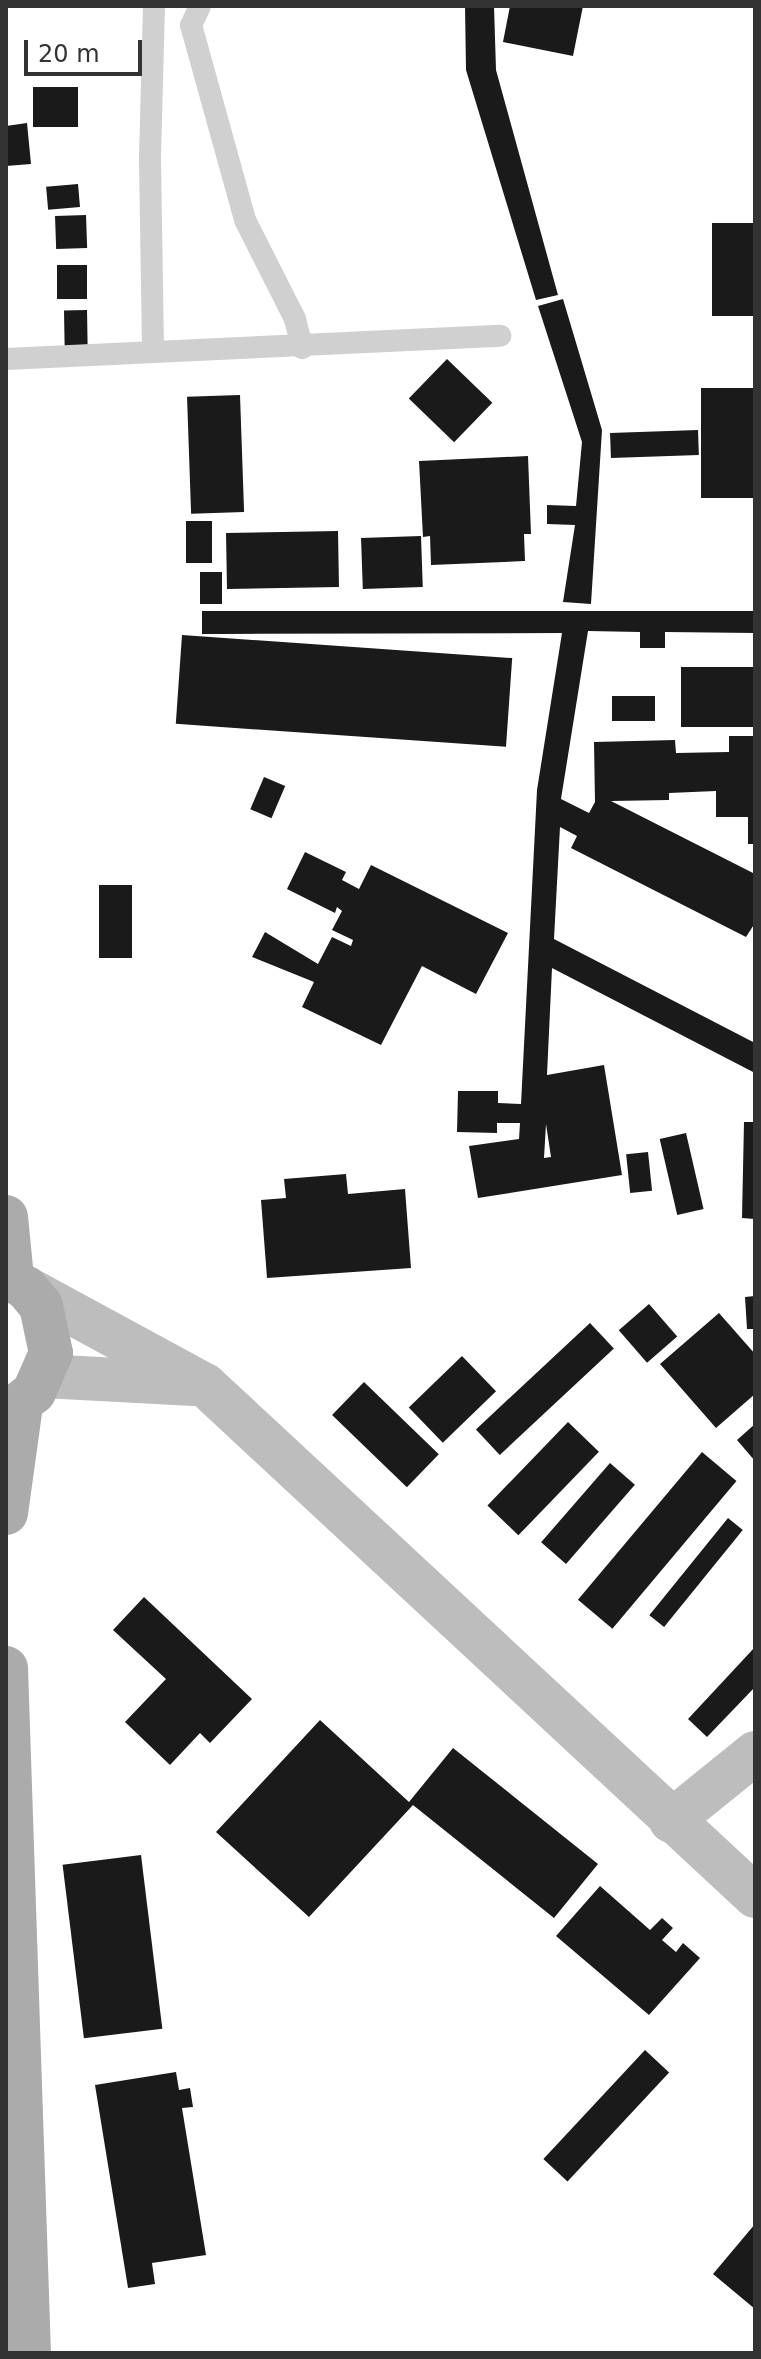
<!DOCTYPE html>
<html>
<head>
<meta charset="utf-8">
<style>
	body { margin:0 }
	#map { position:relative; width:761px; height:2359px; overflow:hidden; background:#fff; font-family:"DejaVu Sans",sans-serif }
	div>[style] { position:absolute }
	.building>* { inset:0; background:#1a1a1a; transform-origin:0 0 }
	.service>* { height:22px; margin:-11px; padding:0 11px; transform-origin:11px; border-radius:11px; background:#d0d0d0 }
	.secondary>* { height:44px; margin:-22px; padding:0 22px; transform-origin:22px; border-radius:22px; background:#bdbdbd }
	.primary>* { height:44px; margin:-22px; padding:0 22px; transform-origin:22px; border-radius:22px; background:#ababab }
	span { translate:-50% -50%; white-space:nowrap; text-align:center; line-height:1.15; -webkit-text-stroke:8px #fff; paint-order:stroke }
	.frame { position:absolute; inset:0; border:8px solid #333; pointer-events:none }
	.scale { position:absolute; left:24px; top:40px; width:118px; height:36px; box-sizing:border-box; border:4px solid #333; border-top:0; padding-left:10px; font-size:24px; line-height:28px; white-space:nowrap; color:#333; -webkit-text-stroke:6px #fff; paint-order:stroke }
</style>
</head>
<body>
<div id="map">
	<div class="building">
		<div style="clip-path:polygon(465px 6px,494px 6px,496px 70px,558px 295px,536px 300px,466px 70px)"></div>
		<div style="clip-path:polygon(510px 6px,583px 6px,573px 56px,503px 42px)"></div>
		<div style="left:33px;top:87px;width:45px;height:40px"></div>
		<div style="clip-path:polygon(27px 123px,31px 164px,6px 166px,6px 126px)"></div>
		<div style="left:78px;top:184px;width:23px;height:32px;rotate:85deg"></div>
		<div style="left:86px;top:215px;width:33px;height:31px;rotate:88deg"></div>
		<div style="left:755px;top:223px;width:93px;height:43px;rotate:90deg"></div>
		<div style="left:87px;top:265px;width:34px;height:30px;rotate:90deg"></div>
		<div style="clip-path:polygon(563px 299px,602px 430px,591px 604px,563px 602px,575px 525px,547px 524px,547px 505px,576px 506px,582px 442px,538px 306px)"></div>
		<div style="left:87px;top:310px;width:43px;height:23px;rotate:89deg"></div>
		<div style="left:447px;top:359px;width:63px;height:55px;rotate:44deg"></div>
		<div style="left:755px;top:388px;width:110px;height:54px;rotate:90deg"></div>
		<div style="left:240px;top:395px;width:117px;height:53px;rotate:88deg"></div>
		<div style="left:698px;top:430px;width:25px;height:88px;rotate:88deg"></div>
		<div style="clip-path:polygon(528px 456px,531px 534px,524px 534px,525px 561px,431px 565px,430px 536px,423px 537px,419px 461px)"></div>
		<div style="left:186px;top:521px;width:26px;height:42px"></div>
		<div style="left:338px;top:531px;width:56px;height:112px;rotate:89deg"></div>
		<div style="left:421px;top:536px;width:51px;height:60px;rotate:88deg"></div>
		<div style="left:200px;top:572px;width:22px;height:32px"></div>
		<div style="clip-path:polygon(evenodd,202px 611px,755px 611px,755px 633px,665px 632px,665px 648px,640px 648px,640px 632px,588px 631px,561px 799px,589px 813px,595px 802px,594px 742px,675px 740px,676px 753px,729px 752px,729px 736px,755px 736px,755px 844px,748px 844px,748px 817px,716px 817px,716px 791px,669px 793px,669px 800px,611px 801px,755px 874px,755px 923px,746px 937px,571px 848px,577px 836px,560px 827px,554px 939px,755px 1043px,755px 1073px,552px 968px,547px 1075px,604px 1065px,622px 1175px,478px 1198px,469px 1146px,519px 1139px,520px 1123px,497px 1123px,497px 1133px,457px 1132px,458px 1091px,498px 1091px,498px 1103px,521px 1104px,537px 790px,562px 633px,202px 634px,202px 611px,546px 1124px,551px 1157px,544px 1158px,546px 1124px)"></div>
		<div style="left:182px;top:635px;width:331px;height:89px;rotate:4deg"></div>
		<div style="left:755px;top:667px;width:60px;height:74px;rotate:90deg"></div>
		<div style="left:612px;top:696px;width:43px;height:25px"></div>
		<div style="left:264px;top:777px;width:23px;height:35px;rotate:23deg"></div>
		<div style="clip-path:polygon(305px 852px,346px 872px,342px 880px,359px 889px,371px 865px,508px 933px,476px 994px,422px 966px,381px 1045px,302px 1007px,314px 982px,252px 957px,265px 932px,318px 964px,332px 937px,351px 946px,353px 940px,332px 930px,342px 911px,337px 907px,335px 913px,287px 889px)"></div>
		<div style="left:99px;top:885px;width:33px;height:73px"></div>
		<div style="clip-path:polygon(744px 1122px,755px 1122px,755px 1219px,742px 1218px)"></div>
		<div style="left:686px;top:1133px;width:78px;height:27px;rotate:77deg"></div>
		<div style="left:648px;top:1152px;width:39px;height:22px;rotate:84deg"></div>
		<div style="clip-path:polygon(346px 1174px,348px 1194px,405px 1189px,411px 1268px,267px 1278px,261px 1200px,286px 1198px,284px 1179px)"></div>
		<div style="clip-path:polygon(755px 1296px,755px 1329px,747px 1329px,745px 1297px)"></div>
		<div style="left:649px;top:1304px;width:43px;height:40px;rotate:49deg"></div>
		<div style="clip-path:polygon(719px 1313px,755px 1354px,755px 1394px,716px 1428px,660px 1364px)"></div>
		<div style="left:590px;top:1323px;width:35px;height:156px;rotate:47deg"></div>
		<div style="left:462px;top:1356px;width:49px;height:74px;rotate:46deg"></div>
		<div style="left:364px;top:1382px;width:104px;height:46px;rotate:44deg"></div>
		<div style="left:568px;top:1422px;width:43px;height:116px;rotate:44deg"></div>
		<div style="clip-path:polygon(755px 1424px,755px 1461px,737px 1440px)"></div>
		<div style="left:702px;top:1452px;width:45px;height:193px;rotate:40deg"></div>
		<div style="left:610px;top:1463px;width:33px;height:105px;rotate:41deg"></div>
		<div style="left:728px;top:1518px;width:19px;height:125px;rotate:39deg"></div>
		<div style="clip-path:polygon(144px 1597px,252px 1699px,210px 1743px,200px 1733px,170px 1765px,125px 1722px,166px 1679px,113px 1630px)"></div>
		<div style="clip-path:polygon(755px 1647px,755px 1687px,707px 1737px,688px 1719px)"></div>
		<div style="clip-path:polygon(320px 1720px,409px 1802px,453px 1748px,598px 1864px,554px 1918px,413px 1805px,309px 1917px,216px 1832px)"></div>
		<div style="left:141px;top:1855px;width:175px;height:79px;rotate:83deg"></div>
		<div style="clip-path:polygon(600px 1886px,650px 1930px,662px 1918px,673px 1928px,662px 1940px,676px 1952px,683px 1943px,700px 1958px,649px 2015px,556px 1936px)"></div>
		<div style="left:645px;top:2050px;width:33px;height:149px;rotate:43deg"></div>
		<div style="clip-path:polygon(176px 2072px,179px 2090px,190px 2088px,193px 2107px,182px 2108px,206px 2255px,152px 2263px,155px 2284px,128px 2288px,95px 2085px)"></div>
		<div style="clip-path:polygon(755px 2224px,755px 2309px,713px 2274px)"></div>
	</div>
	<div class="service">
		<div style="left:200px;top:6px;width:21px;rotate:115deg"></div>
		<div style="left:191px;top:25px;width:202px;rotate:74.5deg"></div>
		<div style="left:245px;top:220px;width:111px;rotate:63.2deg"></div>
		<div style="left:295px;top:319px;width:30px;rotate:76deg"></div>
		<div style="left:153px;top:350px;width:192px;rotate:-90.9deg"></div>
		<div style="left:150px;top:158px;width:152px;rotate:-88.5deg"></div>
		<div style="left:6px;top:359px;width:495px;rotate:-2.7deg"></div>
	</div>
	<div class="secondary">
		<div style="left:26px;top:1288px;width:204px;rotate:28.5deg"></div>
		<div style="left:205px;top:1385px;width:751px;rotate:42.89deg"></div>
		<div style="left:44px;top:1376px;width:150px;rotate:3.1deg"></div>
		<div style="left:671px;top:1821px;width:108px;rotate:-39deg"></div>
	</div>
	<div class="primary">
		<div style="left:6px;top:1217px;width:61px;rotate:84.4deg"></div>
		<div style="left:6px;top:1276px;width:23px;rotate:31deg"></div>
		<div style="left:26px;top:1288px;width:23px;rotate:50deg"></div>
		<div style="left:41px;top:1306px;width:48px;rotate:78deg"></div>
		<div style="left:51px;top:1353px;width:43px;rotate:113.6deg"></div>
		<div style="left:34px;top:1392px;width:36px;rotate:142deg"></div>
		<div style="left:6px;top:1513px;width:109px;rotate:-82.1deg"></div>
		<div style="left:6px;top:1668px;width:685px;rotate:88.08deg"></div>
	</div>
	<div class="frame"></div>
	<div class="scale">20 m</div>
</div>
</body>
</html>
